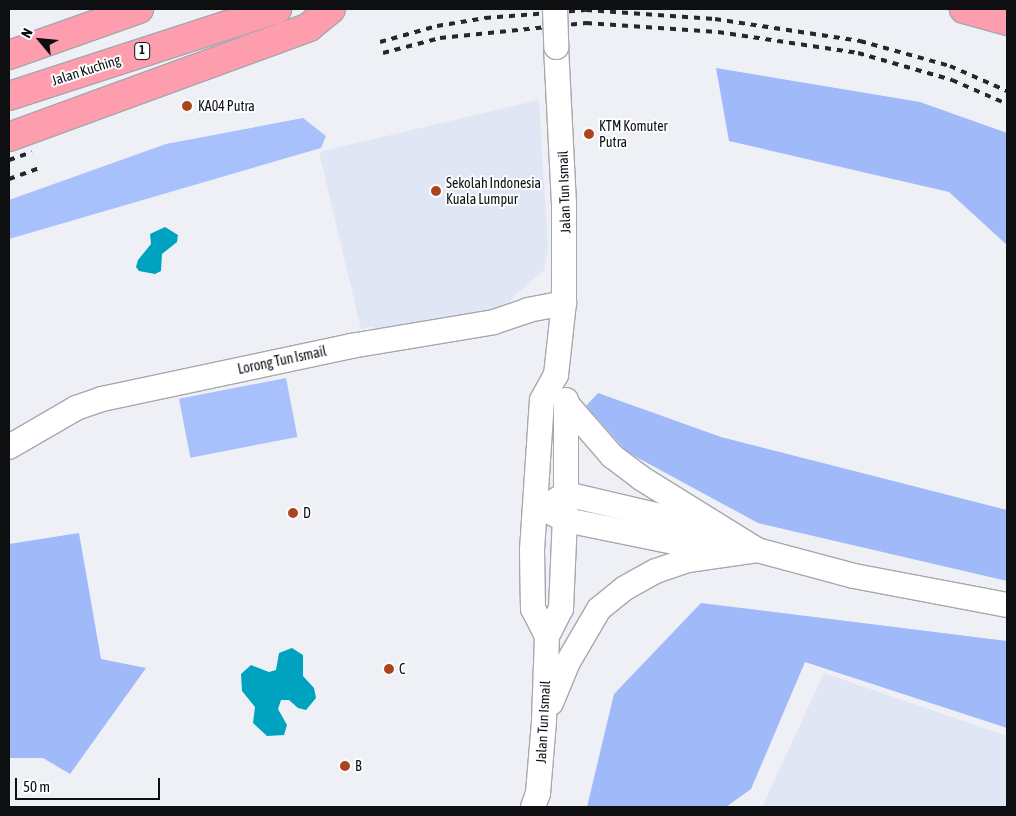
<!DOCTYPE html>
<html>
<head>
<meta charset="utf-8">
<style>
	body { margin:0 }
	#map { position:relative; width:1016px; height:816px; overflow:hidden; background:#eef0f6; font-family:"Asap Condensed",sans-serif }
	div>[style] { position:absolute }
	.built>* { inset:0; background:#e0e6f3 }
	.green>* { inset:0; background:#a8c0fc; transform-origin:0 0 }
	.forest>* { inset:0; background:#a0b9f8 }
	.water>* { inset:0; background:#00a3bf }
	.roads { filter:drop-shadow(1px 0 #a6a8ae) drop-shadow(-1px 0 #a6a8ae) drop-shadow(0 1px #a6a8ae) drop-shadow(0 -1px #a6a8ae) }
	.minor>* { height:24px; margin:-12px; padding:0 12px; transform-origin:12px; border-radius:12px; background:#fff }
	.highway>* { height:28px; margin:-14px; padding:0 14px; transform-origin:14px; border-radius:14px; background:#fd9dae }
	.rail>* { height:4px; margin-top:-2px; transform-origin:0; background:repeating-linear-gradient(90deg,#262729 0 6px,transparent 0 12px) }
	.bridges { filter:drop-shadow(1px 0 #a6a8ae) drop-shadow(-1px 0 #a6a8ae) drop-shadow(0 1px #a6a8ae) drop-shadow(0 -1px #a6a8ae) }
	.minor-bridge>* { height:24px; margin:-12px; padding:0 12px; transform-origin:12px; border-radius:12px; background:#fff }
	.dots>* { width:14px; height:14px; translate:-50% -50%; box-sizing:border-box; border:2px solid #fdfeff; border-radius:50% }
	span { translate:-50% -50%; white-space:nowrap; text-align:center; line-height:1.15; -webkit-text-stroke:4px #fdfeff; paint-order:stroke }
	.shield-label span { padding:1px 4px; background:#fdfeff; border:1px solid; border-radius:4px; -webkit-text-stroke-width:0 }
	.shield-label { font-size:12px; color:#0e0f11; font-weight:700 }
	.street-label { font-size:14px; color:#0e0f11 }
	.poi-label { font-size:14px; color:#0e0f11 }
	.left { translate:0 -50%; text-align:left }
	.frame { position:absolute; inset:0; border:10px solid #0e0f11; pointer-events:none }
	.north { position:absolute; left:15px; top:15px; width:50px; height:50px; -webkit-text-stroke:4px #fdfeff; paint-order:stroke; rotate:298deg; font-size:14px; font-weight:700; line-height:20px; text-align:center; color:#0e0f11 }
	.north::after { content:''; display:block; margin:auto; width:18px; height:22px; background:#0e0f11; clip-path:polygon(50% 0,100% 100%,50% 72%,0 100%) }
	.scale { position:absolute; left:15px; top:778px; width:145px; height:22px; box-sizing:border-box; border:2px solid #0e0f11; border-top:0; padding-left:6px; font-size:15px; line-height:18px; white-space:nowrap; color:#0e0f11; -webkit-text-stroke:4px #fdfeff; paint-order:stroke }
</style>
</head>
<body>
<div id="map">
	<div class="built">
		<div style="clip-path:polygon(539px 100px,548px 250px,544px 270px,514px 296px,507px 306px,374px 333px,373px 326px,361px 329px,319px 152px)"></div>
		<div style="clip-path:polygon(824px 673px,1007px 736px,1007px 807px,762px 807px)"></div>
	</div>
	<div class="green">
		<div style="clip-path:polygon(303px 118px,326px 136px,321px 148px,9px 239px,9px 200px,166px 144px)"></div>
		<div style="left:286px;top:378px;width:60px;height:109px;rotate:79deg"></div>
	</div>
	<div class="forest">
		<div style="clip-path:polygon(716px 68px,920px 102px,1007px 133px,1007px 245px,949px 192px,729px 141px)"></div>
		<div style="clip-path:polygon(598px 393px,721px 437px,1007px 510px,1007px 581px,758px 523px,627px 452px,586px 406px)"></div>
		<div style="clip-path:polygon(79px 533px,101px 659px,146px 668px,70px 774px,43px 758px,9px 758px,9px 544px)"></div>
		<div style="clip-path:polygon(701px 603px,1007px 641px,1007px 728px,805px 662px,751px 789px,726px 807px,587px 807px,614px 694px)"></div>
	</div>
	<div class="water">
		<div style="clip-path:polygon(165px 227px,178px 235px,177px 242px,162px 254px,161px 271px,155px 274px,139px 271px,136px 267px,138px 260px,151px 244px,150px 234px)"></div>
		<div style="clip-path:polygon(292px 648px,303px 655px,303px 676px,314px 688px,316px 698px,306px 710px,298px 708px,289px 700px,281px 700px,278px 709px,287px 725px,284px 735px,267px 736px,253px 723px,255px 707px,242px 691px,241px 674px,251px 665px,269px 672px,276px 670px,279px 653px)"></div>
	</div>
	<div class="roads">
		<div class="minor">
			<div style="left:567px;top:404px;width:69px;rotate:49.1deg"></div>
			<div style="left:612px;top:456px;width:36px;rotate:37deg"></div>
			<div style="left:641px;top:478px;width:137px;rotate:31.8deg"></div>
			<div style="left:757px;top:550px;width:100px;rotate:15deg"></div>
			<div style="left:854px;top:576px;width:156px;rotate:10.7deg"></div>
			<div style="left:9px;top:447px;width:78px;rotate:-30.2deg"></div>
			<div style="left:76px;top:408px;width:28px;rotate:-19deg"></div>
			<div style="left:102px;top:399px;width:255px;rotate:-12deg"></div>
			<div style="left:351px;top:346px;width:145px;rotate:-9.5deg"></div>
			<div style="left:494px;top:322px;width:36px;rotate:-19deg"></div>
			<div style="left:528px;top:310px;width:37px;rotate:-11deg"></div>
			<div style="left:553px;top:502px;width:15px;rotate:-32deg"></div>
			<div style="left:566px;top:494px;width:149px;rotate:13.2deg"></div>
			<div style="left:552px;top:513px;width:16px;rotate:27deg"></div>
			<div style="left:566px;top:520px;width:150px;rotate:11.5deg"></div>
			<div style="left:547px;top:636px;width:30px;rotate:-117deg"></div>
			<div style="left:533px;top:609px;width:59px;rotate:-91deg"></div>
			<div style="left:532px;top:550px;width:150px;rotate:-86.2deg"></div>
			<div style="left:542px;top:400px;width:29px;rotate:-61deg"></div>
			<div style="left:556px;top:375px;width:72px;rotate:-83.7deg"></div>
			<div style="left:564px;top:303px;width:99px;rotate:-90deg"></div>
			<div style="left:564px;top:204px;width:157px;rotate:-92.9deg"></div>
			<div style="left:551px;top:703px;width:44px;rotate:-67.5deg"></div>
			<div style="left:568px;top:662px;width:61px;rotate:-59.7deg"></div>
			<div style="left:599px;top:609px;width:33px;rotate:-39deg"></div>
			<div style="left:625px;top:588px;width:35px;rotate:-29deg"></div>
			<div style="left:656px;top:571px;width:34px;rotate:-19deg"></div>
			<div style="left:688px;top:560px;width:70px;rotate:-8.2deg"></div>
			<div style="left:533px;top:807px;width:15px;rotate:-70deg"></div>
			<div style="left:538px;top:793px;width:72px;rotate:-85.2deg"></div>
			<div style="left:544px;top:721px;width:85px;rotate:-88deg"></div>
			<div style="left:547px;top:636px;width:30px;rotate:-63deg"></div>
			<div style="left:561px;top:609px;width:115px;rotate:-87.5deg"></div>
			<div style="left:566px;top:494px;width:94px;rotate:-90deg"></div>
		</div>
		<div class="highway">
			<div style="left:964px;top:9px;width:45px;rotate:15.6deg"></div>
			<div style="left:9px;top:55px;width:138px;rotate:-19.5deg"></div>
			<div style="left:9px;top:96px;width:282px;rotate:-18deg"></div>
			<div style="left:9px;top:137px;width:320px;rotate:-20.1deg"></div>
			<div style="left:309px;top:27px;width:28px;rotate:-39deg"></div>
		</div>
	</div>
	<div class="rail">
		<div style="left:380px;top:42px;width:59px;rotate:-15.7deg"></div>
		<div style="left:437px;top:26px;width:49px;rotate:-9.5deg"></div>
		<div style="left:485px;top:18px;width:101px;rotate:-4.5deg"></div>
		<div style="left:586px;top:10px;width:129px;rotate:4deg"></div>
		<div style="left:715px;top:19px;width:147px;rotate:8.6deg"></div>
		<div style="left:860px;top:41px;width:93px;rotate:15.5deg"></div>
		<div style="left:950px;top:66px;width:62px;rotate:23.7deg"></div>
		<div style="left:383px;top:53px;width:59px;rotate:-14.7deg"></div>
		<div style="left:440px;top:38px;width:147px;rotate:-5.9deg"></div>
		<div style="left:586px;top:23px;width:132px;rotate:3.9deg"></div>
		<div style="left:718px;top:32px;width:142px;rotate:8.5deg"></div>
		<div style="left:858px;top:53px;width:98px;rotate:16deg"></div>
		<div style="left:952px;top:80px;width:60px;rotate:23.6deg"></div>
		<div style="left:9px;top:160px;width:24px;rotate:-19deg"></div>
		<div style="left:9px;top:179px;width:32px;rotate:-20deg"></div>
	</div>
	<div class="bridges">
		<div class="minor-bridge">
			<div style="left:555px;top:9px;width:38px;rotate:88deg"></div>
		</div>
	</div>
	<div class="dots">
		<div style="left:187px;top:106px;background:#ab451d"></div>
		<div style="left:589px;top:134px;background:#ab451d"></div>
		<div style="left:436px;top:191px;background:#ab451d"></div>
		<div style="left:293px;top:513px;background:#ab451d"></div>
		<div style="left:389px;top:669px;background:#ab451d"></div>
		<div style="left:345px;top:766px;background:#ab451d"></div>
	</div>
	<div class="shield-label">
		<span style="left:142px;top:51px">1</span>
	</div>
	<div class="street-label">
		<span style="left:86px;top:70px;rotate:-18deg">Jalan Kuching</span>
		<span style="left:564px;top:192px;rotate:-92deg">Jalan Tun Ismail</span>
		<span style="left:282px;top:360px;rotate:-12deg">Lorong Tun Ismail</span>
		<span style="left:543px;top:722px;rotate:-87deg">Jalan Tun Ismail</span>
	</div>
	<div class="poi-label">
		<span class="left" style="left:198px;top:106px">KA04 Putra</span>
		<span class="left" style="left:599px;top:134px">KTM Komuter<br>Putra</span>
		<span class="left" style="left:446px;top:191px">Sekolah Indonesia<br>Kuala Lumpur</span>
		<span class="left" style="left:303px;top:513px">D</span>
		<span class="left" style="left:399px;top:669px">C</span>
		<span class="left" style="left:355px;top:766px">B</span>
	</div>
	<div class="frame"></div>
	<div class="north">N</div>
	<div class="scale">50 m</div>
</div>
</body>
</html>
